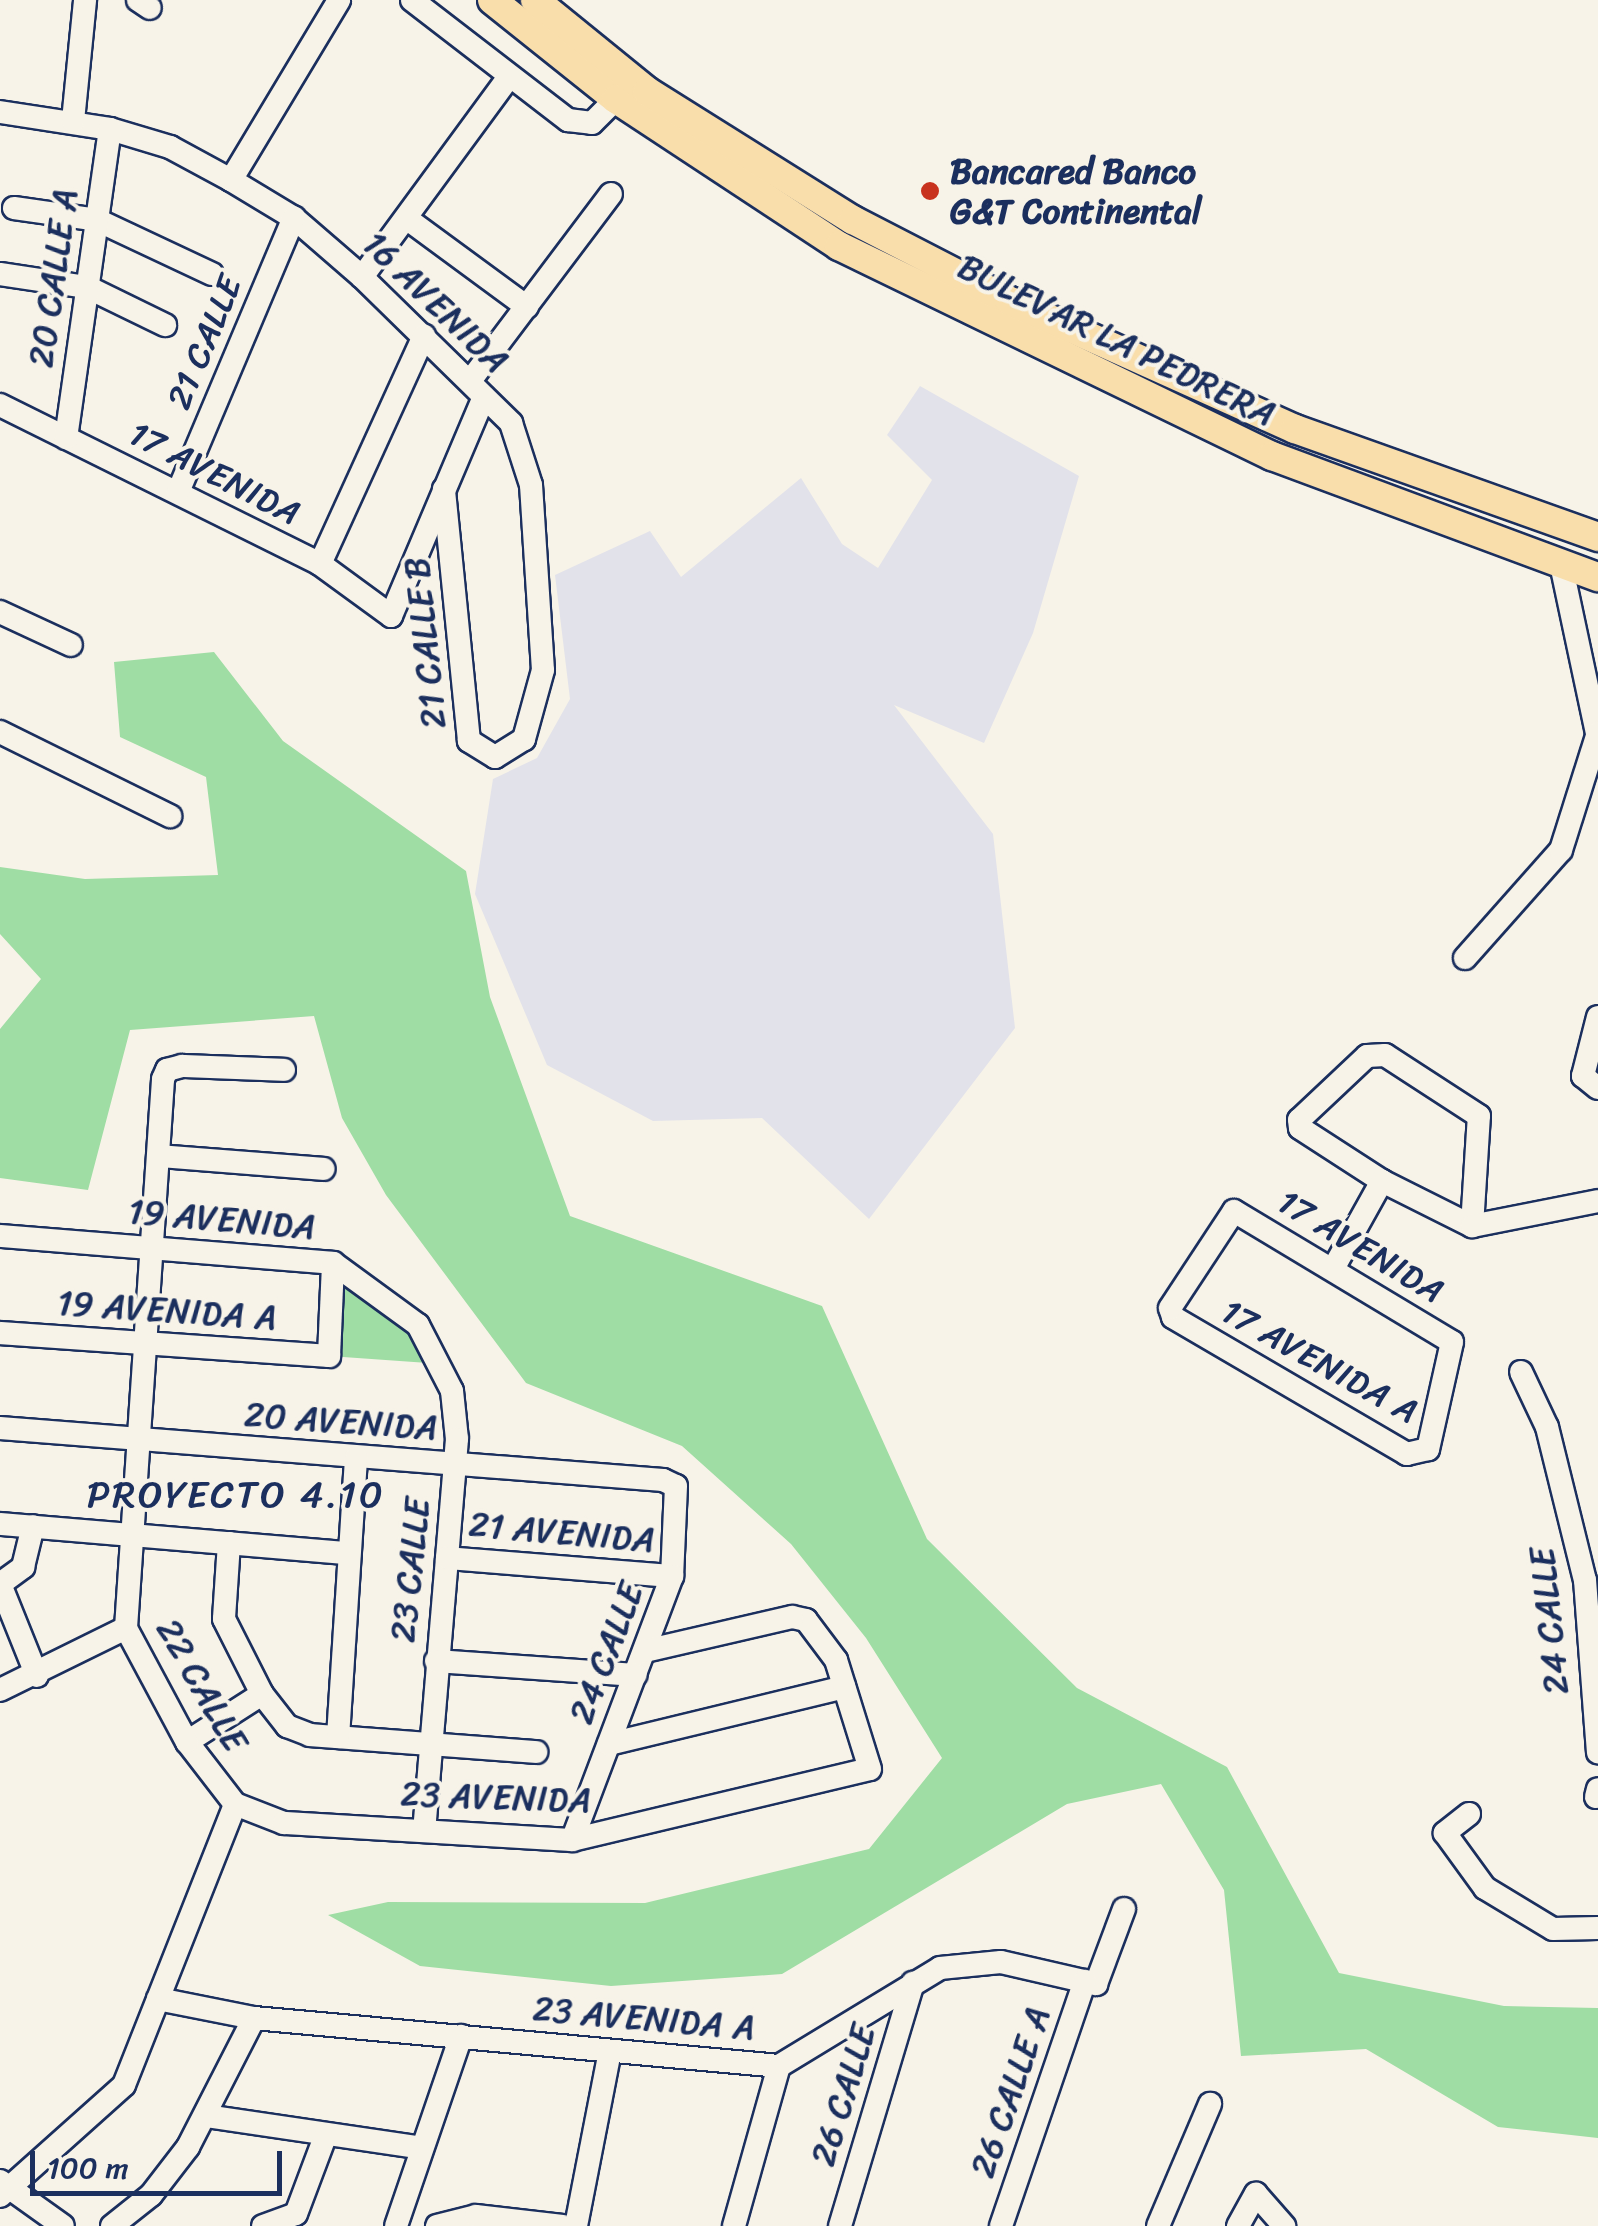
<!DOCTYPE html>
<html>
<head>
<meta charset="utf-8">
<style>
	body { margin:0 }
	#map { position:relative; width:1598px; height:2226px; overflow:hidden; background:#f7f3e8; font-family:Sriracha,sans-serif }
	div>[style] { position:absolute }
	.built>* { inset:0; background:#e2e2ea }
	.green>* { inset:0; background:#9fdda4 }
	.roads { filter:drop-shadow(2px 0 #1b2f5e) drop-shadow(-2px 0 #1b2f5e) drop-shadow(0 2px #1b2f5e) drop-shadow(0 -2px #1b2f5e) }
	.minor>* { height:22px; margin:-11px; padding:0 11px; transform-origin:11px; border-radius:11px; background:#f7f3e8 }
	.major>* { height:28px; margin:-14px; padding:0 14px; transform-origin:14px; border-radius:14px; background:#f9deab }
	.dots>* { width:28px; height:28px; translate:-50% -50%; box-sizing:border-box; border:5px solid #f7f3e8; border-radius:50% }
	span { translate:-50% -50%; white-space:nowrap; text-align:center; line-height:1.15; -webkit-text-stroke:8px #f7f3e8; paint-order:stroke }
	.poi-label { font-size:35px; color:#1b2f5e; font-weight:700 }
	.left { translate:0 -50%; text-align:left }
	.street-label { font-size:35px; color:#1b2f5e }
	.neighbourhood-label { font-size:38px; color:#1b2f5e; letter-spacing:2.5px }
	.scale { position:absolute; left:30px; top:2151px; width:252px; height:45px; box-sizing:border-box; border:5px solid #1b2f5e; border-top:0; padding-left:12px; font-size:30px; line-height:35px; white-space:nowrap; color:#1b2f5e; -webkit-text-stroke:8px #f7f3e8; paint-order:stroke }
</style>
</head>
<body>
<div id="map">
	<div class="built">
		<div style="clip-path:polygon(920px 386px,1079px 476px,1033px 633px,984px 743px,894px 705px,993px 834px,1015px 1028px,869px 1219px,762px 1118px,653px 1121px,547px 1065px,475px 894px,493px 779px,537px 758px,570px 699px,555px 575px,650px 531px,681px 577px,801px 478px,842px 544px,878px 568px,932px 480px,887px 435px)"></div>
	</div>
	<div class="green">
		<div style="clip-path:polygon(214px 652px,283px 741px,466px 871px,490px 997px,570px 1216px,822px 1306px,927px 1539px,1077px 1688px,1227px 1767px,1339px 1973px,1504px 2006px,1598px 2008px,1598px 2138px,1498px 2127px,1366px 2049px,1241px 2056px,1224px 1890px,1161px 1784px,1067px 1804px,782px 1974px,611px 1986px,420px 1966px,328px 1915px,388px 1902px,645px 1903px,869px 1849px,942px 1758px,866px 1638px,791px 1544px,682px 1446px,526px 1383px,386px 1195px,342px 1118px,314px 1016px,130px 1030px,88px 1190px,0 1178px,0 1029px,41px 979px,0 934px,0 867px,85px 879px,218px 875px,206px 777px,120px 737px,114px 662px)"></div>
		<div style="clip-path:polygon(333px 1263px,381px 1293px,442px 1364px,329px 1356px)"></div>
	</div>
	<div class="roads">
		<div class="minor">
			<div style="left:138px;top:0;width:14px;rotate:34deg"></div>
			<div style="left:412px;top:0;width:197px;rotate:37.6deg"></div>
			<div style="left:568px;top:120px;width:24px;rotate:7deg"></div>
			<div style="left:592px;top:123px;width:34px;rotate:-45deg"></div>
			<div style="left:0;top:112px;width:111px;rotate:8.8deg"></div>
			<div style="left:110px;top:129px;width:63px;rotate:16.7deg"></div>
			<div style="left:170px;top:147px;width:69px;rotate:28.4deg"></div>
			<div style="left:231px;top:180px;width:74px;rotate:31.1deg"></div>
			<div style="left:294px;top:218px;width:90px;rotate:40.9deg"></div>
			<div style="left:362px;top:277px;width:209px;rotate:44.4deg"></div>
			<div style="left:511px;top:423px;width:65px;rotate:72.1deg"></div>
			<div style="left:531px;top:485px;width:185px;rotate:86.3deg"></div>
			<div style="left:543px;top:670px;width:72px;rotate:105.4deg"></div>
			<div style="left:524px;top:739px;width:34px;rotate:148deg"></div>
			<div style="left:495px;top:757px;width:31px;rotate:-148deg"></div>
			<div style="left:469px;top:741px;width:253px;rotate:-95.7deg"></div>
			<div style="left:73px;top:121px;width:122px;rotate:-84.3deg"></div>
			<div style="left:231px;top:180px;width:210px;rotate:-59deg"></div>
			<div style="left:14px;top:208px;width:84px;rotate:8.2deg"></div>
			<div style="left:97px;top:220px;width:127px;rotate:25.2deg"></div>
			<div style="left:406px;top:218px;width:150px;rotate:36.3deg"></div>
			<div style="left:0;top:274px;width:88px;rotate:8.5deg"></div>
			<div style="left:87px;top:287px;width:87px;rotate:26deg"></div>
			<div style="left:362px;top:277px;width:248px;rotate:-53.7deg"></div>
			<div style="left:470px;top:381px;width:234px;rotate:-53deg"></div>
			<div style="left:0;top:405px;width:357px;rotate:26.4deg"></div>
			<div style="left:320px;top:564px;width:88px;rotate:36.2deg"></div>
			<div style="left:391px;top:616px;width:238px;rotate:-67deg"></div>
			<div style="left:66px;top:438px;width:312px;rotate:-81.9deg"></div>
			<div style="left:178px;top:492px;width:298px;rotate:-67.1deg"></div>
			<div style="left:320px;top:564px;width:251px;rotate:-65.5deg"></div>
			<div style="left:1561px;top:564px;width:174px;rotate:78deg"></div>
			<div style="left:0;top:612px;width:78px;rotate:24.9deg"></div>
			<div style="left:0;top:732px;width:190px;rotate:26.3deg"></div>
			<div style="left:1465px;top:958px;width:144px;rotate:-48.4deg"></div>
			<div style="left:1561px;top:850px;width:123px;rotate:-72.5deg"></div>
			<div style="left:1598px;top:1017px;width:61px;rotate:104.3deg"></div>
			<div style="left:1583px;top:1076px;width:19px;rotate:39deg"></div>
			<div style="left:159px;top:1156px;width:165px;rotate:4.5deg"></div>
			<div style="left:1234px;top:1211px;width:254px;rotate:31deg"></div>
			<div style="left:1452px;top:1342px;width:110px;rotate:102.6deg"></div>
			<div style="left:1428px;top:1449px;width:22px;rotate:167deg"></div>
			<div style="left:1407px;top:1454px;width:271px;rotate:-149.7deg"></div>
			<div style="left:1173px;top:1317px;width:9px;rotate:-108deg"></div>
			<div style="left:1170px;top:1308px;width:116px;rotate:-56.6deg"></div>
			<div style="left:1472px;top:1226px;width:110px;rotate:-86.4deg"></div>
			<div style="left:1479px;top:1116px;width:112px;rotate:-147deg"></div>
			<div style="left:1385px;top:1055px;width:18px;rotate:177deg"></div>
			<div style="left:1367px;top:1056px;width:93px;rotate:136.7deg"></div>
			<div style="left:1299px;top:1120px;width:8px;rotate:83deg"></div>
			<div style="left:1300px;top:1128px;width:98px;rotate:32.9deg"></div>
			<div style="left:1382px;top:1181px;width:101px;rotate:26.6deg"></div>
			<div style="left:1472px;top:1226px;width:128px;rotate:-11.2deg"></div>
			<div style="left:0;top:1236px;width:334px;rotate:4.6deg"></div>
			<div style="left:333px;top:1263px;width:105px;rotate:36.1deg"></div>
			<div style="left:418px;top:1325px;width:74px;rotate:62.7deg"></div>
			<div style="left:452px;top:1391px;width:48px;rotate:84.1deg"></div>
			<div style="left:457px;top:1439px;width:393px;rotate:94.8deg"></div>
			<div style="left:1333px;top:1269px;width:101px;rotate:-60.9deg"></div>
			<div style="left:0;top:1333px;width:330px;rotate:4deg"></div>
			<div style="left:329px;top:1356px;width:93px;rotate:-87.5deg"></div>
			<div style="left:1521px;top:1372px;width:61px;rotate:64.7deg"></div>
			<div style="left:1547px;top:1427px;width:158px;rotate:76.1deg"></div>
			<div style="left:1585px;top:1580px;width:173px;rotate:85.7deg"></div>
			<div style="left:0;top:1428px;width:665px;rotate:4.48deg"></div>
			<div style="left:663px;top:1480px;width:14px;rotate:25deg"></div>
			<div style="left:676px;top:1486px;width:90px;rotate:92.5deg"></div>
			<div style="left:672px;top:1576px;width:282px;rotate:110.7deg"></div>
			<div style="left:0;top:1524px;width:350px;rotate:4.8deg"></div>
			<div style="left:229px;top:1543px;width:76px;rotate:93.8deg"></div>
			<div style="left:224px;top:1619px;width:84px;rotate:63.1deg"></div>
			<div style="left:262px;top:1694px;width:41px;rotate:52deg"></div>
			<div style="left:287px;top:1726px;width:25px;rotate:21deg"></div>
			<div style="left:310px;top:1735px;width:227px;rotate:4.3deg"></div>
			<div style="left:447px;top:1558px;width:226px;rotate:4.6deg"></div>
			<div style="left:0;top:1584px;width:99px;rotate:68.1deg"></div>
			<div style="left:0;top:1584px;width:29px;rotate:-36deg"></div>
			<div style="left:23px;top:1567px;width:42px;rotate:-76.3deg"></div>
			<div style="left:436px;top:1661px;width:200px;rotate:4deg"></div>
			<div style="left:0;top:1690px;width:140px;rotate:-26.2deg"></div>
			<div style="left:338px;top:1737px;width:280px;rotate:-86.3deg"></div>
			<div style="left:187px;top:1742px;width:89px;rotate:-32.6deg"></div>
			<div style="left:609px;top:1744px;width:242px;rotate:-13.6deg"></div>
			<div style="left:1596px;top:1797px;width:8px;rotate:-76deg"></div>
			<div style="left:235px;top:1804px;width:53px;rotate:21.2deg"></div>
			<div style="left:284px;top:1823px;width:289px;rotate:3.4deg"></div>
			<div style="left:572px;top:1840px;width:306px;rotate:-13.4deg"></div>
			<div style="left:870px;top:1769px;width:114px;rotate:-107.3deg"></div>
			<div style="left:836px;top:1660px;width:50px;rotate:-126.9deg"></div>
			<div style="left:806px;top:1620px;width:14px;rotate:-168deg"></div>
			<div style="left:792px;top:1617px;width:151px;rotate:167deg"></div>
			<div style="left:235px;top:1804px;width:78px;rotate:-127.7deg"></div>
			<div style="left:187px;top:1742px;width:129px;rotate:-118.2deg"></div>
			<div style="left:126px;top:1628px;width:550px;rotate:-86.14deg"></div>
			<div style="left:163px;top:1079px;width:10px;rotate:-66deg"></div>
			<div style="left:167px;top:1070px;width:16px;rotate:-15deg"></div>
			<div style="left:182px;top:1066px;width:102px;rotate:2.2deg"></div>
			<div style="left:1469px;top:1814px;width:31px;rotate:142deg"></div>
			<div style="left:1445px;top:1833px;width:68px;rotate:54deg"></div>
			<div style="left:1485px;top:1888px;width:79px;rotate:31.1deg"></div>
			<div style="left:1553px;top:1929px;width:45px;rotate:-1.3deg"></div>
			<div style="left:158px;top:1999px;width:98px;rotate:11.2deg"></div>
			<div style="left:254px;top:2018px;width:527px;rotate:5.22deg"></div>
			<div style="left:779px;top:2066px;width:188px;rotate:-31.3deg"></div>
			<div style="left:940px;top:1968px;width:61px;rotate:-5.6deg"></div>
			<div style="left:1001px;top:1962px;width:98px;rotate:13deg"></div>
			<div style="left:1096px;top:1984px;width:80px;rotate:-69.5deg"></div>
			<div style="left:206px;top:2116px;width:218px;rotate:8.4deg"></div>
			<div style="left:0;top:2181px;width:77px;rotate:35.5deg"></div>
			<div style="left:0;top:2196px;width:166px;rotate:-41.8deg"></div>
			<div style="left:124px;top:2085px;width:302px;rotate:-68.4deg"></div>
			<div style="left:112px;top:2226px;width:50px;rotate:-38.5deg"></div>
			<div style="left:151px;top:2195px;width:61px;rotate:-52.4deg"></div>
			<div style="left:188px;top:2147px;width:145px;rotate:-62.9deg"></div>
			<div style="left:263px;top:2226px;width:35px;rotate:-20deg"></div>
			<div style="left:296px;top:2214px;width:85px;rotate:-69.4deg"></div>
			<div style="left:396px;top:2226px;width:201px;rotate:-71.1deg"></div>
			<div style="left:437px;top:2226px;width:40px;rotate:-14.4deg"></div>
			<div style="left:476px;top:2216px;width:87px;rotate:6.6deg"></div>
			<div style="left:576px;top:2226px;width:178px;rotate:-79deg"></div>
			<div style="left:734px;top:2226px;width:166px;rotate:-74.3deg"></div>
			<div style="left:840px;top:2226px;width:254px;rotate:-73.3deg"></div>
			<div style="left:1001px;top:2226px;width:259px;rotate:-71.1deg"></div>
			<div style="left:1158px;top:2226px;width:133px;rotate:-66.9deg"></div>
			<div style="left:1238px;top:2226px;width:37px;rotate:-61deg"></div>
			<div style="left:1256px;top:2194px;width:43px;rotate:48.8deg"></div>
		</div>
		<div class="major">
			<div style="left:492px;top:0;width:159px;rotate:38.6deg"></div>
			<div style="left:616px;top:99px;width:267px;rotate:33.4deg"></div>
			<div style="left:839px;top:246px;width:481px;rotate:25.9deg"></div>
			<div style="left:1272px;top:456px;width:348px;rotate:20.4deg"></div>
			<div style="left:535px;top:0;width:144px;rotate:39.1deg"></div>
			<div style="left:647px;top:91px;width:243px;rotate:32.1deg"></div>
			<div style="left:853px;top:220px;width:177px;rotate:27.3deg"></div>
			<div style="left:1010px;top:301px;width:312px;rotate:24.2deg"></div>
			<div style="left:1295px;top:429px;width:322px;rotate:19.6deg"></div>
		</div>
	</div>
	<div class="dots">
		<div style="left:930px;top:191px;background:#c8321e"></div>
	</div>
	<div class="poi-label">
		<span class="left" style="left:950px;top:191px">Bancared Banco<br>G&amp;T Continental</span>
	</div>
	<div class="street-label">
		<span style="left:53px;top:278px;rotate:-82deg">20 CALLE A</span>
		<span style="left:436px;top:302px;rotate:44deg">16 AVENIDA</span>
		<span style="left:1117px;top:340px;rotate:26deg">BULEVAR LA PEDRERA</span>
		<span style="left:204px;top:342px;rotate:-67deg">21 CALLE</span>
		<span style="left:215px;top:473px;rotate:27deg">17 AVENIDA</span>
		<span style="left:425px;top:643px;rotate:-96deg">21 CALLE B</span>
		<span style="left:222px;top:1219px;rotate:5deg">19 AVENIDA</span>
		<span style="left:1361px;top:1246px;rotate:31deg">17 AVENIDA</span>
		<span style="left:167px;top:1310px;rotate:4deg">19 AVENIDA A</span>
		<span style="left:1320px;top:1361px;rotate:29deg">17 AVENIDA A</span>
		<span style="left:341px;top:1421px;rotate:4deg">20 AVENIDA</span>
		<span style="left:562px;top:1532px;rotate:5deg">21 AVENIDA</span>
		<span style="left:410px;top:1570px;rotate:-84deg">23 CALLE</span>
		<span style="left:1549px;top:1621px;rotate:-96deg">24 CALLE</span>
		<span style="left:606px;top:1653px;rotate:-69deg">24 CALLE</span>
		<span style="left:202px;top:1685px;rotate:60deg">22 CALLE</span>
		<span style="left:496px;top:1797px;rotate:2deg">23 AVENIDA</span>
		<span style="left:644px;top:2018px;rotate:5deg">23 AVENIDA A</span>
		<span style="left:1010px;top:2092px;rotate:-71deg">26 CALLE A</span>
		<span style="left:843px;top:2095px;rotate:-73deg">26 CALLE</span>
	</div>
	<div class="neighbourhood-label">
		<span style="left:236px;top:1495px">PROYECTO 4.10</span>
	</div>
	<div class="scale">100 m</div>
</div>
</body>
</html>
